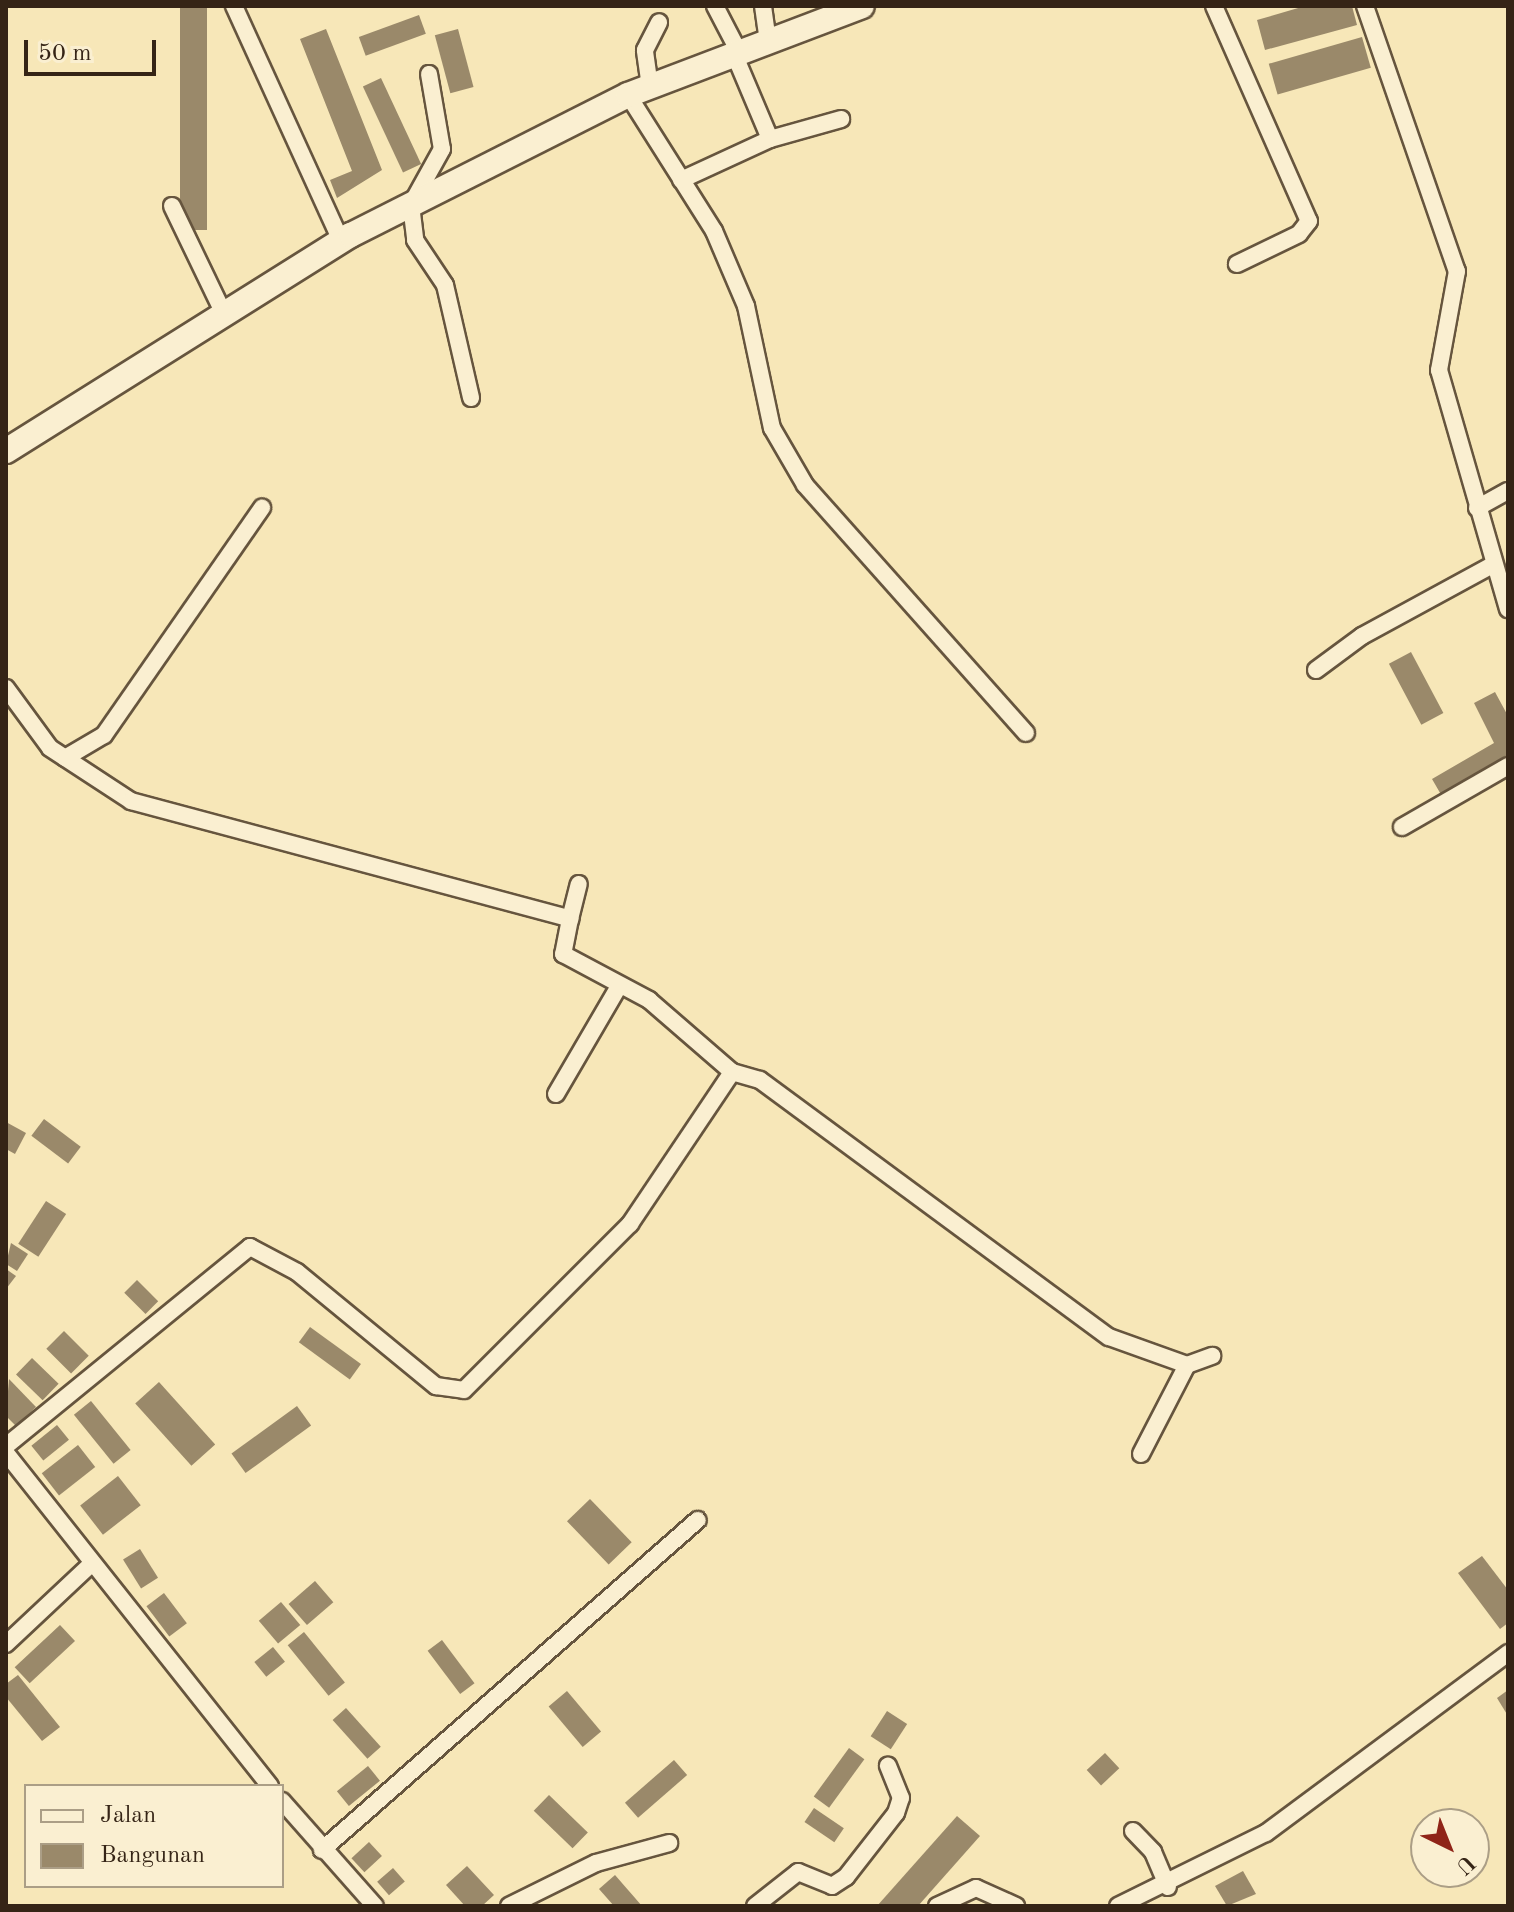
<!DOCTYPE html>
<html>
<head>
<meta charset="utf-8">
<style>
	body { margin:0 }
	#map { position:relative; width:1514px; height:1912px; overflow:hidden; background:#f7e7b8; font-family:"Old Standard TT",serif }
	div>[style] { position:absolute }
	.building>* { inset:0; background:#9a896a; transform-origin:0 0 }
	.roads { filter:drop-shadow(2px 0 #66553e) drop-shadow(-2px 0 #66553e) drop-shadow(0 2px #66553e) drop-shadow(0 -2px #66553e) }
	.street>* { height:16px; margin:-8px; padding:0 8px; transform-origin:8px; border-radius:8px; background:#faefd1 }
	.secondary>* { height:24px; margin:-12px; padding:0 12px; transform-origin:12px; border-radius:12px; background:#faefd1 }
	span { translate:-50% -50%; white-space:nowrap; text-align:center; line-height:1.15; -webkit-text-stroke:7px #faefd1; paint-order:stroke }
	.frame { position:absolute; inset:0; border:8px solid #352416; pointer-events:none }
	.legend { position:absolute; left:24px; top:1784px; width:260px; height:104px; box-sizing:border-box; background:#faefd1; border:2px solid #ab9e86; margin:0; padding:10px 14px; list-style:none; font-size:24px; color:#352416 }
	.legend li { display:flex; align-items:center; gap:16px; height:40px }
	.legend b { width:40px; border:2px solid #ab9e86 }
	.north { position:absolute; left:1410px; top:1808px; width:80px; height:80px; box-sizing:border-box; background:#faefd1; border:2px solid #ab9e86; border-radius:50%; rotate:137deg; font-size:22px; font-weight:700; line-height:32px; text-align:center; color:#352416 }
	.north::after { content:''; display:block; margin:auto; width:28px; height:36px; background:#8f2418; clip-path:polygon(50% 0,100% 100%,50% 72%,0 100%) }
	.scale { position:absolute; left:24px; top:40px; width:132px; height:36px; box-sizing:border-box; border:4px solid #352416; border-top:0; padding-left:10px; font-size:24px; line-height:28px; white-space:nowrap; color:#352416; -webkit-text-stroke:6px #faefd1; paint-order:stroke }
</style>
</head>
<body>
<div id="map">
	<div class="building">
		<div style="left:180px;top:6px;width:27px;height:224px"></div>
		<div style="clip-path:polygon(1305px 6px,1352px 6px,1357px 25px,1265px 50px,1257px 20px)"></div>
		<div style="left:419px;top:15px;width:20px;height:64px;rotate:70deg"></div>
		<div style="clip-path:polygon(326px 29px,382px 170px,337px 198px,330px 180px,352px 171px,300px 39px)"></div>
		<div style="left:458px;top:29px;width:60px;height:24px;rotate:75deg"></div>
		<div style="left:1362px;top:37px;width:32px;height:97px;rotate:74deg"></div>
		<div style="left:381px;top:78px;width:95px;height:20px;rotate:65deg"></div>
		<div style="left:1411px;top:652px;width:69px;height:25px;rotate:62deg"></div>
		<div style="clip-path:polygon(1495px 692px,1508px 716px,1508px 761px,1443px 798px,1432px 779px,1494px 743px,1474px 703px)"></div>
		<div style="left:44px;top:1119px;width:46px;height:21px;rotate:37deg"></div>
		<div style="clip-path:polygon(6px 1122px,26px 1133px,15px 1154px,6px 1149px)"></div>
		<div style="left:46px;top:1201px;width:24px;height:51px;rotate:33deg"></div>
		<div style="clip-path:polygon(11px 1243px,28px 1254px,17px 1271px,6px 1264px)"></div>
		<div style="clip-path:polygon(6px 1269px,16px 1276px,6px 1289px)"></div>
		<div style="left:137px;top:1280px;width:30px;height:18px;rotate:45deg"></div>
		<div style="left:310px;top:1327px;width:63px;height:19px;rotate:36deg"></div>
		<div style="left:64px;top:1331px;width:35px;height:25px;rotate:45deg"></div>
		<div style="left:32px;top:1358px;width:37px;height:23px;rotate:44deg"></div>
		<div style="clip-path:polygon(9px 1379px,36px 1407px,16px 1426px,6px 1416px)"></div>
		<div style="left:159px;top:1382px;width:84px;height:32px;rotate:48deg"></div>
		<div style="left:91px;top:1401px;width:63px;height:22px;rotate:51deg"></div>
		<div style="left:297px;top:1406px;width:24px;height:81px;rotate:54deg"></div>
		<div style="left:57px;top:1425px;width:19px;height:33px;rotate:51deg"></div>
		<div style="left:78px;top:1445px;width:28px;height:46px;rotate:52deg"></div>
		<div style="left:118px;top:1476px;width:37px;height:48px;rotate:52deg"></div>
		<div style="left:590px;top:1499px;width:60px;height:32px;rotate:46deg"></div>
		<div style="left:140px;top:1549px;width:34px;height:20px;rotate:58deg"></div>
		<div style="clip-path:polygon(1482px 1556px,1508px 1590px,1508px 1623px,1500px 1629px,1458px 1573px)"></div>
		<div style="left:315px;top:1581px;width:28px;height:35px;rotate:49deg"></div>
		<div style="left:164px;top:1593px;width:38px;height:22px;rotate:53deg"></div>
		<div style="left:281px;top:1602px;width:30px;height:29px;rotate:50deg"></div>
		<div style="left:60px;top:1625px;width:22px;height:62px;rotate:47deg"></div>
		<div style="left:304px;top:1632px;width:65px;height:21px;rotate:51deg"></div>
		<div style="left:442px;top:1640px;width:54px;height:18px;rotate:53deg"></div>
		<div style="left:273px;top:1647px;width:19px;height:24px;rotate:51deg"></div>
		<div style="clip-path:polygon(18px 1675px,60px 1727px,42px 1741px,6px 1697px,6px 1684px)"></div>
		<div style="clip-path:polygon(1508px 1690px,1508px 1716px,1497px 1698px)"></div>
		<div style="left:567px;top:1691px;width:53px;height:24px;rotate:50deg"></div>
		<div style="left:346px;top:1708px;width:52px;height:18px;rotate:48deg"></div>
		<div style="left:887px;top:1711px;width:24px;height:30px;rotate:33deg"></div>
		<div style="left:849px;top:1748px;width:19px;height:60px;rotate:36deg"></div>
		<div style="left:1105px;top:1753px;width:21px;height:25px;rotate:47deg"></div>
		<div style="left:674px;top:1760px;width:20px;height:65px;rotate:49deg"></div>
		<div style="left:368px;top:1766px;width:19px;height:40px;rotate:51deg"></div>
		<div style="left:549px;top:1795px;width:54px;height:22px;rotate:44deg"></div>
		<div style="left:814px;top:1808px;width:36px;height:17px;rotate:34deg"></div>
		<div style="clip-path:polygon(957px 1816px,980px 1836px,918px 1906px,877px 1906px)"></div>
		<div style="left:369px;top:1842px;width:19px;height:24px;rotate:47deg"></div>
		<div style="clip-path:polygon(467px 1866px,494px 1895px,482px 1906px,465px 1906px,446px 1885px)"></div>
		<div style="left:393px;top:1868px;width:18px;height:21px;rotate:49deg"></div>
		<div style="clip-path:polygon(1243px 1871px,1256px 1894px,1227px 1906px,1215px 1886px)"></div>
		<div style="clip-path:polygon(615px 1875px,642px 1906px,614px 1906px,599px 1889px)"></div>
	</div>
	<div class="roads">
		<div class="street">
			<div style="left:234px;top:6px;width:258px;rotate:65.5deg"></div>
			<div style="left:715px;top:6px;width:54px;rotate:62.5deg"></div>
			<div style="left:763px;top:6px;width:37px;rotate:82deg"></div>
			<div style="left:1214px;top:6px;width:235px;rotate:66.2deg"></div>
			<div style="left:1309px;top:221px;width:16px;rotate:128deg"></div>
			<div style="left:1299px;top:234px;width:69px;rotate:154.2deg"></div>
			<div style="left:1365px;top:6px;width:281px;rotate:70.9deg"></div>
			<div style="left:1457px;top:271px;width:101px;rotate:100.3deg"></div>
			<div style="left:1439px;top:370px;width:249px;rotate:73.9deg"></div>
			<div style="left:735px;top:56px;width:90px;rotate:67.1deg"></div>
			<div style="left:770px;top:139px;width:74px;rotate:-15.7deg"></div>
			<div style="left:429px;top:74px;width:76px;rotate:80.2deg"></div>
			<div style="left:442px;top:149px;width:64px;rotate:119deg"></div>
			<div style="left:411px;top:205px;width:35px;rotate:83deg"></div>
			<div style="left:415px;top:240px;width:54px;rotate:56.3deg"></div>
			<div style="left:445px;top:285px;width:116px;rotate:77deg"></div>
			<div style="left:650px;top:87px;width:37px;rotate:-98deg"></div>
			<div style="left:645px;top:50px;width:31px;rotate:-63deg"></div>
			<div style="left:628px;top:95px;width:161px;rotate:57.7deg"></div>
			<div style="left:714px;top:231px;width:82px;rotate:66.9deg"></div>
			<div style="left:746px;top:306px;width:125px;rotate:78deg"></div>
			<div style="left:772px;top:428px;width:66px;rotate:59.9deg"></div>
			<div style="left:805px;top:485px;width:332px;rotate:48.3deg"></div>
			<div style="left:681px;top:180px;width:98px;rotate:-24.7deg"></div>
			<div style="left:172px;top:206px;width:120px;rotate:64.3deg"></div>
			<div style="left:1477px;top:508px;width:35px;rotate:-29deg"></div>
			<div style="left:1316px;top:670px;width:57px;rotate:-36.5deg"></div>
			<div style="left:1362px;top:636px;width:148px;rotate:-28.6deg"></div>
			<div style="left:6px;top:688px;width:74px;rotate:53.7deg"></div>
			<div style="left:50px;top:748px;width:97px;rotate:33.2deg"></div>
			<div style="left:131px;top:801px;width:455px;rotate:15deg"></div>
			<div style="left:570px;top:919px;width:36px;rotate:101deg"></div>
			<div style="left:563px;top:954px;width:98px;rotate:28.1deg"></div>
			<div style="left:649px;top:1000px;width:110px;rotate:40.9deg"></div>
			<div style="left:732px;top:1072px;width:29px;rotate:16deg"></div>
			<div style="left:760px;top:1080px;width:433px;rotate:36.4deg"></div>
			<div style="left:1109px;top:1337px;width:83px;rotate:19.7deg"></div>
			<div style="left:1187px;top:1365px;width:27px;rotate:-20deg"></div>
			<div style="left:65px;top:758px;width:45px;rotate:-30.5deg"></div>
			<div style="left:104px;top:735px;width:277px;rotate:-55.2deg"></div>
			<div style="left:1402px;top:827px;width:122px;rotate:-29.9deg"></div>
			<div style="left:570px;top:919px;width:36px;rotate:-76deg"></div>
			<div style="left:556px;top:1094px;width:125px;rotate:-59.7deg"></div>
			<div style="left:6px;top:1446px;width:315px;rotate:-39.2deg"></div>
			<div style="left:250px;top:1247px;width:53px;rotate:28deg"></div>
			<div style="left:297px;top:1272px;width:180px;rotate:39.4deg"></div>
			<div style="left:436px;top:1386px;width:28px;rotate:8deg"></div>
			<div style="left:464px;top:1390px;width:235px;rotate:-45deg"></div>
			<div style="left:630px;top:1224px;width:183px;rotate:-56.1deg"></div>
			<div style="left:6px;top:1453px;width:425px;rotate:51.6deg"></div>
			<div style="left:1141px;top:1454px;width:100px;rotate:-62.7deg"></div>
			<div style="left:6px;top:1644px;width:114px;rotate:-43.2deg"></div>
			<div style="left:282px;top:1801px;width:140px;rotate:48.5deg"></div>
			<div style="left:1133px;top:1831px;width:29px;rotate:46deg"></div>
			<div style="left:1153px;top:1852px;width:38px;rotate:67deg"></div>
			<div style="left:322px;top:1850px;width:500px;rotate:-41.3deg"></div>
			<div style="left:509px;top:1906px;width:97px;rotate:-26.3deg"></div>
			<div style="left:596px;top:1863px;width:76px;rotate:-15.3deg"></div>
			<div style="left:755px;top:1906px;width:55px;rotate:-38.3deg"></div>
			<div style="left:798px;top:1872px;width:37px;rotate:22deg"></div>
			<div style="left:832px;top:1886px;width:17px;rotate:-33deg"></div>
			<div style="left:846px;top:1877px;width:81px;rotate:-52deg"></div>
			<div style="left:896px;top:1813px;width:16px;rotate:-72deg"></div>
			<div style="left:901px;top:1798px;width:35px;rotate:-112deg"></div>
			<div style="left:937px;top:1906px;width:43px;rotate:-24.8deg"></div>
			<div style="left:976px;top:1888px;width:44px;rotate:24.2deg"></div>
			<div style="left:1118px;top:1906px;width:165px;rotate:-26.3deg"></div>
			<div style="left:1266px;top:1833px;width:302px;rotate:-36.6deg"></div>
		</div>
		<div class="secondary">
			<div style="left:6px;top:451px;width:407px;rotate:-32.1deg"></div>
			<div style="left:351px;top:235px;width:310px;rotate:-26.8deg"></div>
			<div style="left:628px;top:95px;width:250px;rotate:-20.8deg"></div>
		</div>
	</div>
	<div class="frame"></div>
	<ul class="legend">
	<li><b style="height:10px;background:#faefd1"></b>Jalan</li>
	<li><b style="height:22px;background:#9a896a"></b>Bangunan</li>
	</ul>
	<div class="north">U</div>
	<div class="scale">50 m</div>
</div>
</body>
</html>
